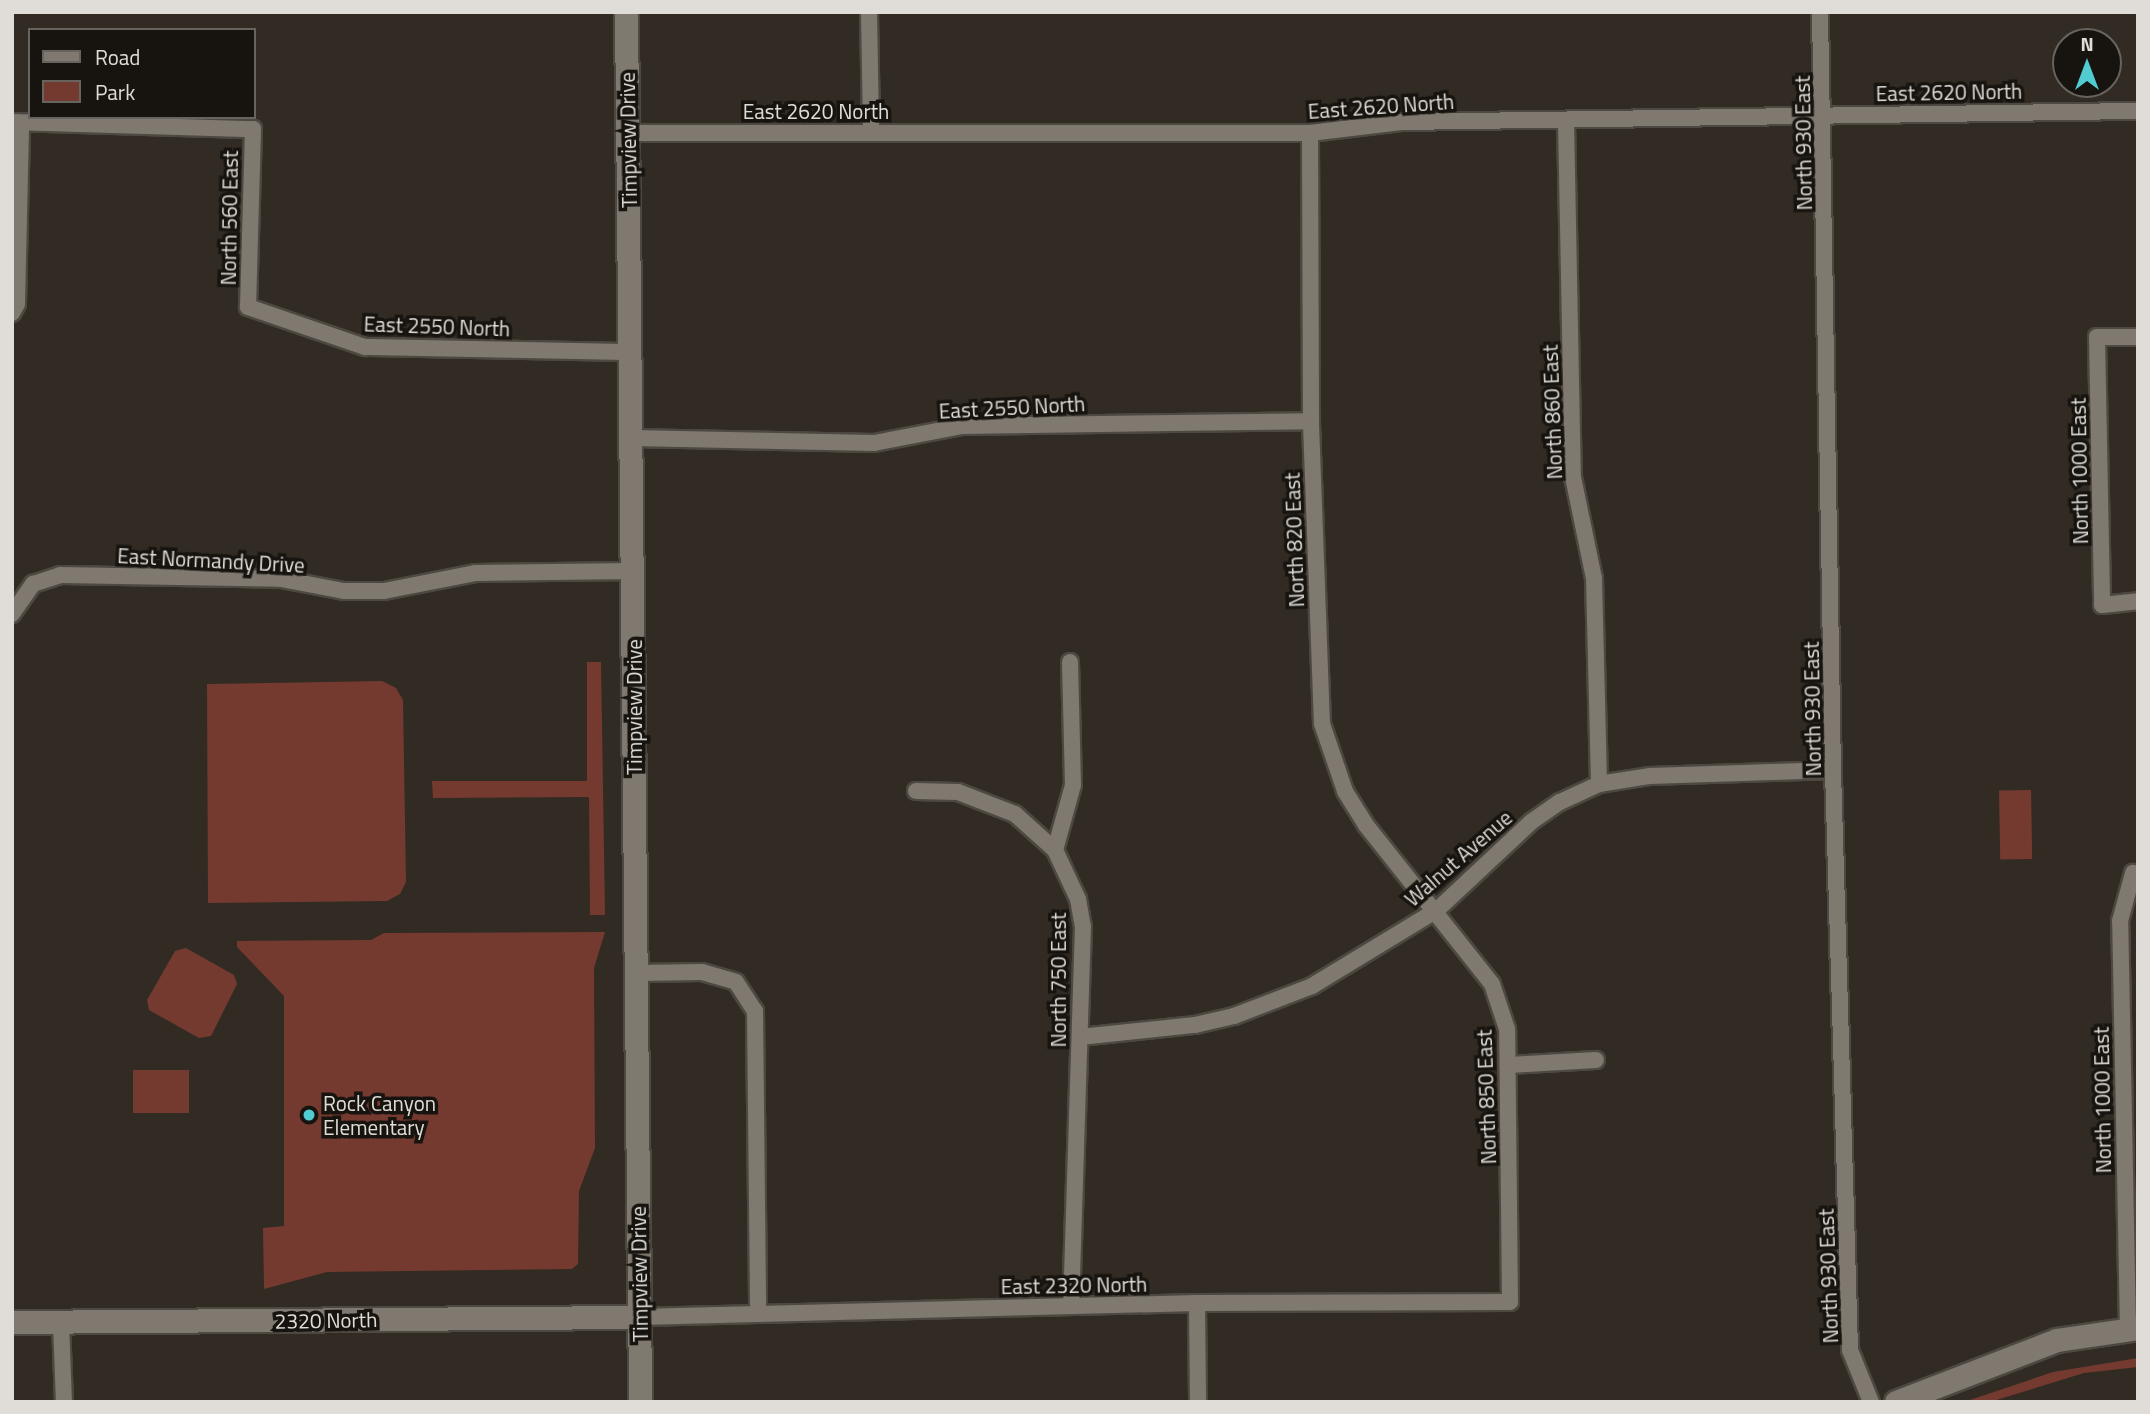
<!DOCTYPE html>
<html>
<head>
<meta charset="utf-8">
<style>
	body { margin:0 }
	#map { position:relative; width:2150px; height:1414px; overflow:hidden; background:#312b23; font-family:"Titillium Web",sans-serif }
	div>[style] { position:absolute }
	.green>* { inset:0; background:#753a2f; transform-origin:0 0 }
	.roads { filter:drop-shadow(2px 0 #4d4841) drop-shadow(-2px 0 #4d4841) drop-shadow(0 2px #4d4841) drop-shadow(0 -2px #4d4841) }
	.street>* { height:16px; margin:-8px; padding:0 8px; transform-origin:8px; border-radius:8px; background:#7f796f }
	.secondary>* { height:23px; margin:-11.5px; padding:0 11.5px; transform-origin:11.5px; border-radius:11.5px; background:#7f796f }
	.dots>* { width:19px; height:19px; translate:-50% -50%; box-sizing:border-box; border:4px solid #171410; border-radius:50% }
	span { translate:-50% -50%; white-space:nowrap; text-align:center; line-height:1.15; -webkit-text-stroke:7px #171410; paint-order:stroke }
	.street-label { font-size:21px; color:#e0dcd7 }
	.poi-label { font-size:21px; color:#e0dcd7 }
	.left { translate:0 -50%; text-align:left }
	.frame { position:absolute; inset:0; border:14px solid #e0dcd7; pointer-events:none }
	.legend { position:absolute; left:28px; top:28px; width:228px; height:91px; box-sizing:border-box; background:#171410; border:2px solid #676460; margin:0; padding:9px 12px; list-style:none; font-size:21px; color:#e0dcd7 }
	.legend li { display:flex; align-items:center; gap:14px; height:35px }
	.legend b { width:35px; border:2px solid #676460 }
	.north { position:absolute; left:2052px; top:28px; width:70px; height:70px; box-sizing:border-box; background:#171410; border:2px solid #676460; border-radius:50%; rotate:0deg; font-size:19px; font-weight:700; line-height:28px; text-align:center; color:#e0dcd7 }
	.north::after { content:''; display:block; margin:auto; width:24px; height:32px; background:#51ccd1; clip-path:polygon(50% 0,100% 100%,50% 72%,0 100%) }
</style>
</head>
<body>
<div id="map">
	<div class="green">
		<div style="clip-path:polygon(587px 662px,601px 662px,605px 915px,590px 915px,589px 797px,433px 798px,432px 781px,587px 781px)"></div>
		<div style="clip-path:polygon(382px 681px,396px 688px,403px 700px,406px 882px,400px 894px,387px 901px,208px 903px,207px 684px)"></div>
		<div style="left:2031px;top:790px;width:69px;height:32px;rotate:89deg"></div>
		<div style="clip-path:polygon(605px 932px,594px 968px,595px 1148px,579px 1191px,578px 1264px,572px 1269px,327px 1272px,264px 1289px,263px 1228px,284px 1226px,284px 996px,237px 947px,237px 941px,371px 940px,384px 933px)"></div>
		<div style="clip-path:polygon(186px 948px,234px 975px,237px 984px,211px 1036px,199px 1038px,149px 1010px,147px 1000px,175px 951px)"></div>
		<div style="left:133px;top:1070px;width:56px;height:43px"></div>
		<div style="clip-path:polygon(2138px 1358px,2138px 1367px,2084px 1373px,1990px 1402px,1964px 1402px,2053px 1372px)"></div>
	</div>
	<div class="roads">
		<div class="street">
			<div style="left:869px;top:12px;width:119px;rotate:89deg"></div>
			<div style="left:1820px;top:12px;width:758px;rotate:89.02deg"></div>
			<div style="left:1833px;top:770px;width:580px;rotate:88.32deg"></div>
			<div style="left:1850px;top:1350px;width:56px;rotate:68deg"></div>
			<div style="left:1566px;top:120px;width:357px;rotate:88.9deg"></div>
			<div style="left:1573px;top:477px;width:103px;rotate:78.3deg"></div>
			<div style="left:1594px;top:578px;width:206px;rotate:88.6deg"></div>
			<div style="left:12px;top:122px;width:241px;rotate:1.7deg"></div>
			<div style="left:253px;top:129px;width:178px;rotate:91.6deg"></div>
			<div style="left:248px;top:307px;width:124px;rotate:18.9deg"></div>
			<div style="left:365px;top:347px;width:266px;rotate:1.1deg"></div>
			<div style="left:628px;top:133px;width:682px"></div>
			<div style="left:1310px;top:133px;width:92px;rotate:-6.9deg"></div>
			<div style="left:1401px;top:122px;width:737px;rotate:-0.86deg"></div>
			<div style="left:12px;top:313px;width:10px;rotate:-61deg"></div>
			<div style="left:17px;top:304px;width:181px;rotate:-88.7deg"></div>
			<div style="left:2138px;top:337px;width:41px;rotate:180deg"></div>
			<div style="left:2097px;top:337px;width:268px;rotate:88.9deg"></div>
			<div style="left:2102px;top:605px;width:36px;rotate:-6deg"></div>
			<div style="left:632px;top:438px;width:242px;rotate:1.2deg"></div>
			<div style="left:874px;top:443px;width:90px;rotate:-10.9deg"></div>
			<div style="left:962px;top:426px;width:349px;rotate:-0.8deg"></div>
			<div style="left:12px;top:614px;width:37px;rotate:-55deg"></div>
			<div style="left:33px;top:584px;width:28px;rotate:-18deg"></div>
			<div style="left:60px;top:575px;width:221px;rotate:1deg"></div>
			<div style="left:281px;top:579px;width:64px;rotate:10.8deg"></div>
			<div style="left:344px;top:591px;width:40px"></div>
			<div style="left:384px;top:591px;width:94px;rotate:-11.1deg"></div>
			<div style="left:476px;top:573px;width:157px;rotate:-0.7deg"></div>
			<div style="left:916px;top:791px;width:42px;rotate:1.4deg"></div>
			<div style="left:958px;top:792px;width:61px;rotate:21.1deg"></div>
			<div style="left:1015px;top:814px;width:54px;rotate:42deg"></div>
			<div style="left:1055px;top:850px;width:54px;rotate:64.9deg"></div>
			<div style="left:1078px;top:899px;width:27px;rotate:80deg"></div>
			<div style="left:1083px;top:926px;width:380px;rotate:91.8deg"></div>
			<div style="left:1055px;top:850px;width:67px;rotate:-74.5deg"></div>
			<div style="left:1073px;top:785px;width:123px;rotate:-91.4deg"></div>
			<div style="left:637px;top:973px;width:65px;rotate:-0.9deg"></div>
			<div style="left:702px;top:972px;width:35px;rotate:16deg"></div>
			<div style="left:736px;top:982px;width:35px;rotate:57deg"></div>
			<div style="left:755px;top:1011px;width:303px;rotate:89.4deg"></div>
			<div style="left:1080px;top:1037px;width:116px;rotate:-6deg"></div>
			<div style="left:1195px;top:1025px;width:40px;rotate:-13deg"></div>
			<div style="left:1234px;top:1016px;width:84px;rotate:-21deg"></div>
			<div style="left:1312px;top:986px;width:146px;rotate:-31.3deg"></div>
			<div style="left:1437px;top:910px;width:129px;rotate:-43.1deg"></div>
			<div style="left:1531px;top:822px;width:35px;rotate:-35deg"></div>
			<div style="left:1560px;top:802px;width:43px;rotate:-24.8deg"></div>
			<div style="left:1599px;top:784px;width:52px;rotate:-8.9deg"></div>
			<div style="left:1650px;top:776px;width:183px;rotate:-1.9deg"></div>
			<div style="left:1509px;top:1065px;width:87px;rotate:-3.3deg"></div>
			<div style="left:1197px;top:1303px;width:99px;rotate:89.4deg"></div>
			<div style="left:640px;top:1317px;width:557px;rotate:-1.44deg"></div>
			<div style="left:1197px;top:1303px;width:313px;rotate:-0.2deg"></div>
			<div style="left:1510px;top:1302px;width:273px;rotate:-90.6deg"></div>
			<div style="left:1507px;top:1029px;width:47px;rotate:-108.4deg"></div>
			<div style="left:1492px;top:984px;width:203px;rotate:-128.4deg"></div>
			<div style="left:1366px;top:825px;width:40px;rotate:-122deg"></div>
			<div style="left:1345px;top:791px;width:71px;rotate:-108.9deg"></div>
			<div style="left:1322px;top:724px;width:303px;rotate:-92.1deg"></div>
			<div style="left:1311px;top:421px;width:288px;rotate:-90.2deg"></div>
			<div style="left:61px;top:1322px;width:80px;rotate:87.9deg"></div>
			<div style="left:2128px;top:1328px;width:407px;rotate:-91.1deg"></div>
			<div style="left:2120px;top:921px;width:50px;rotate:-74.8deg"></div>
		</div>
		<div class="secondary">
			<div style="left:626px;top:12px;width:1390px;rotate:89.42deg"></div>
			<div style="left:12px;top:1322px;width:628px;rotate:-0.46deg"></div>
			<div style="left:1896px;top:1402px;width:173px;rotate:-21.1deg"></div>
			<div style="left:2057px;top:1340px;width:82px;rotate:-8.4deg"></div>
		</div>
	</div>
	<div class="dots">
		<div style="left:309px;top:1115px;background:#51ccd1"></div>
	</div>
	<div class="street-label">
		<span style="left:1949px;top:92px;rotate:-1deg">East 2620 North</span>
		<span style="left:1381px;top:106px;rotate:-4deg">East 2620 North</span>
		<span style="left:816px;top:111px">East 2620 North</span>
		<span style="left:628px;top:140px;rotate:-91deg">Timpview Drive</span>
		<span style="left:1803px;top:143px;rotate:-91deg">North 930 East</span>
		<span style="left:229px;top:218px;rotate:-89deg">North 560 East</span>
		<span style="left:437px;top:326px;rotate:2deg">East 2550 North</span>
		<span style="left:1012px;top:407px;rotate:-3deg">East 2550 North</span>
		<span style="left:1552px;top:412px;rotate:-92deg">North 860 East</span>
		<span style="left:2079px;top:471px;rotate:-91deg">North 1000 East</span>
		<span style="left:1294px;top:540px;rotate:-92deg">North 820 East</span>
		<span style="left:211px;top:560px;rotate:3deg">East Normandy Drive</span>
		<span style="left:634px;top:707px;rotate:-90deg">Timpview Drive</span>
		<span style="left:1812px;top:709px;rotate:-91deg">North 930 East</span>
		<span style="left:1458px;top:858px;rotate:-41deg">Walnut Avenue</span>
		<span style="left:1058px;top:980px;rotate:-90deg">North 750 East</span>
		<span style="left:1486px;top:1097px;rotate:-92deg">North 850 East</span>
		<span style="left:2102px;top:1100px;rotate:-91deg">North 1000 East</span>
		<span style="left:639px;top:1274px;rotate:-91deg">Timpview Drive</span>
		<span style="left:1828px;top:1276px;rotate:-92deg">North 930 East</span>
		<span style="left:1074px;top:1285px;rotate:-1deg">East 2320 North</span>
		<span style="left:326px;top:1320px;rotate:-1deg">2320 North</span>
	</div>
	<div class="poi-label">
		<span class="left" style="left:323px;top:1115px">Rock Canyon<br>Elementary</span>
	</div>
	<div class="frame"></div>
	<ul class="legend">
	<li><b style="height:9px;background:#7f796f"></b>Road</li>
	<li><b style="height:19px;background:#753a2f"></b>Park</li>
	</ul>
	<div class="north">N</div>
</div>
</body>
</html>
